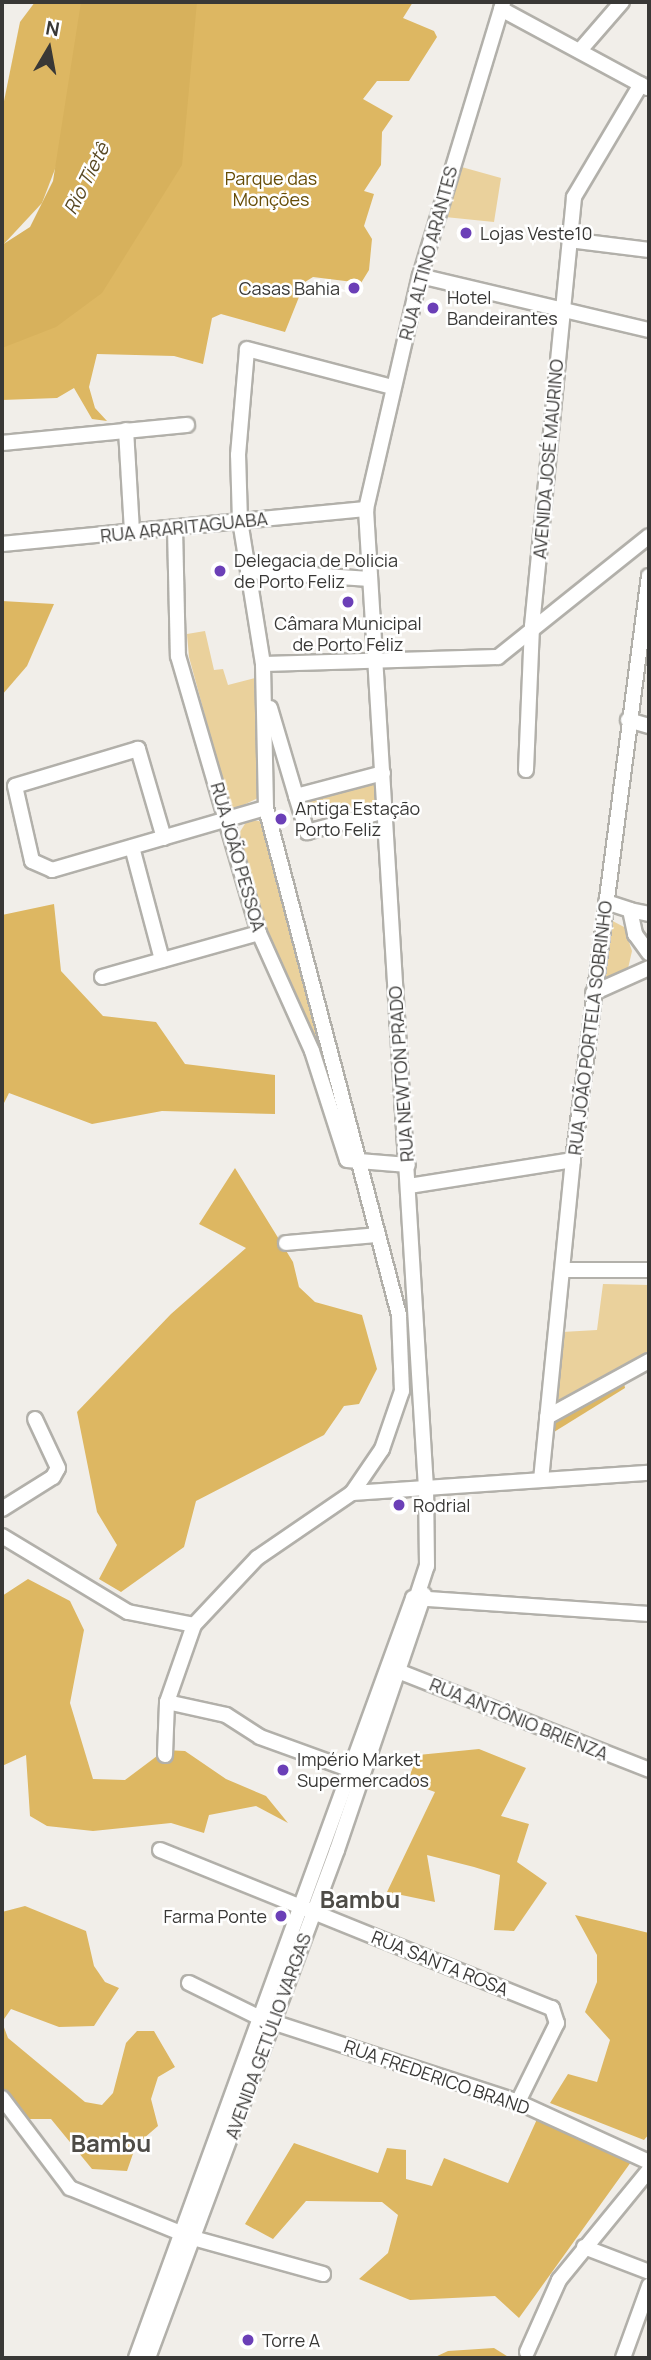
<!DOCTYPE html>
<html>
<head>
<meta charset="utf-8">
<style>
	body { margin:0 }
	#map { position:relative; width:651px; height:2360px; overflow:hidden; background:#f1eee9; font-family:Manrope,sans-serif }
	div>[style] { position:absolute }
	.green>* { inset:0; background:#ead19c; transform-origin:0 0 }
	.forest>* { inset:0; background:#ddb762 }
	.water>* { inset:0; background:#d7b15c }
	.roads { filter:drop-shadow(2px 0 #b2b0aa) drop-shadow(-2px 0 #b2b0aa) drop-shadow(0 2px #b2b0aa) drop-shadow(0 -2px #b2b0aa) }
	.minor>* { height:14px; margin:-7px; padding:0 7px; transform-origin:7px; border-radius:7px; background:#fff }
	.dots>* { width:19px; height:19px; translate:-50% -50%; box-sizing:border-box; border:4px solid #fff; border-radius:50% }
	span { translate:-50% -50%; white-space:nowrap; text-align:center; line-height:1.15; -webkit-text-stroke:5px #fff; paint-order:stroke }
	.park-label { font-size:18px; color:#664c06 }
	.poi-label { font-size:18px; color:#393836 }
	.left { translate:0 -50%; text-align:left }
	.right { translate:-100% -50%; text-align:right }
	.street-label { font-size:18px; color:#393836 }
	.water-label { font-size:19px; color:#584823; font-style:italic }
	.district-label { font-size:24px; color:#4e4c47; font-weight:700 }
	.frame { position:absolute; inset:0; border:4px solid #393836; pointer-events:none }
	.north { position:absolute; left:14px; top:14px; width:70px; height:70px; -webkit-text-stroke:5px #fff; paint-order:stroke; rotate:10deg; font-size:19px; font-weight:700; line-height:28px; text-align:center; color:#393836 }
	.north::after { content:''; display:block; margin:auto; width:24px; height:32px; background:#393836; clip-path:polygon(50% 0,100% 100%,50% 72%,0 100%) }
</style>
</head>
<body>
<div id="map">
	<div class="green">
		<div style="clip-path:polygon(458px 166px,501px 178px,494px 222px,445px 217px)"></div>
		<div style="clip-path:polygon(205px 631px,214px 670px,223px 669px,228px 685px,259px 677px,258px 798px,231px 811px,189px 657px,187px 634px)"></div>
		<div style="left:375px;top:782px;width:25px;height:72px;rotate:88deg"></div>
		<div style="clip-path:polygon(248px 819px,264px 822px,354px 1153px,264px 931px,238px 835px)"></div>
		<div style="clip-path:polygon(607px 918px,624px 927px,632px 951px,627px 973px,603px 985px)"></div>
		<div style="clip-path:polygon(603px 1284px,649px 1285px,649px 1354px,553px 1405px,562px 1332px,597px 1330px)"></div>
	</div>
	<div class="forest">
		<div style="clip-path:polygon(35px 2px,85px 2px,68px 135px,42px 203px,2px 246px,2px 111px,20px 22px)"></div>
		<div style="clip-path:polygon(196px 2px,413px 2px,403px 18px,434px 31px,437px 37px,409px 81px,377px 81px,363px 99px,393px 116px,382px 132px,381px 165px,364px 191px,374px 194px,364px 226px,372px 239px,369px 270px,361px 283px,313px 277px,305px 282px,285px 332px,221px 314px,212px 318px,203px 364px,174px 356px,97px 354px,89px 387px,95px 408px,107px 421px,92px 419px,74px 388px,57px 398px,2px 400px,2px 310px)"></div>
		<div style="clip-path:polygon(2px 601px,54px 604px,27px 666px,2px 695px)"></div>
		<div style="clip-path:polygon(54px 904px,61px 971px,103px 1016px,156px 1022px,185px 1064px,275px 1075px,275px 1114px,162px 1111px,92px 1124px,9px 1093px,2px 1107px,2px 915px)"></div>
		<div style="clip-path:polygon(235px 1168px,293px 1262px,299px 1287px,315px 1302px,362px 1315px,377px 1369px,359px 1404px,344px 1406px,324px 1435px,196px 1501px,184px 1547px,121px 1592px,99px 1579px,117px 1545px,97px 1512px,77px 1412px,171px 1314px,246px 1248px,199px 1224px)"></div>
		<div style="clip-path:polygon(623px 1377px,625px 1388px,554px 1432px,554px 1416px)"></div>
		<div style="clip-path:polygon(28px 1579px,70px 1601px,84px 1630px,70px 1703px,93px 1779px,125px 1780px,165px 1750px,185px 1751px,226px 1779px,266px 1796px,288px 1823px,256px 1806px,209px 1815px,204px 1833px,171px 1823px,93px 1831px,47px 1826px,30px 1816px,26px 1755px,2px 1766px,2px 1596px)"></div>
		<div style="clip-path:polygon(479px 1749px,526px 1768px,501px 1816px,529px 1824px,517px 1862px,547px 1883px,514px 1931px,494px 1930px,500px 1875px,474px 1867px,427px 1855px,435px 1902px,387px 1892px,435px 1792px,407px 1782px,418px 1755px)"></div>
		<div style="clip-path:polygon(25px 1906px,86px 1931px,94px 1966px,105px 1982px,119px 1988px,94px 2026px,59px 2027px,11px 2009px,2px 2022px,8px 2038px,85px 2102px,102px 2105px,113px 2093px,126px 2043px,137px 2031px,154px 2031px,175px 2067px,158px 2077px,151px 2099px,158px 2126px,136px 2145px,127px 2171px,92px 2169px,51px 2119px,24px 2119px,2px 2098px,2px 1912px)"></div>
		<div style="clip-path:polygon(575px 1915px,649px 1933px,649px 2134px,644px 2140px,550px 2103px,568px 2074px,597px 2082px,610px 2040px,585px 2012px,597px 1982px,597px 1955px)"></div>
		<div style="clip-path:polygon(538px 2117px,631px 2162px,519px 2318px,495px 2296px,410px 2300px,359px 2279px,388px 2253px,398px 2215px,382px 2202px,306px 2201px,273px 2239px,245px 2224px,294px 2143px,378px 2173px,387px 2148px,406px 2150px,406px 2179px,432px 2186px,444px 2158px,508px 2183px)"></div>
		<div style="clip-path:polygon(494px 2348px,510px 2358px,433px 2358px,448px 2351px)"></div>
	</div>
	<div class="water">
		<div style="clip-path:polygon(81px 2px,197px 2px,182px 165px,102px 293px,56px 327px,2px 348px,2px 245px,30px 227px,53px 181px)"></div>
	</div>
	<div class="roads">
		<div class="minor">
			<div style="left:501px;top:9px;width:166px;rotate:28.4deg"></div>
			<div style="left:582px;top:48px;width:61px;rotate:-49deg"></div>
			<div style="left:569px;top:240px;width:81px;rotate:7.1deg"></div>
			<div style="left:420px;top:276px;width:235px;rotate:13.3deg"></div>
			<div style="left:126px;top:430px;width:102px;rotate:86.6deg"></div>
			<div style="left:2px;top:443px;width:186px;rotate:-5.6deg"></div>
			<div style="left:175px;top:528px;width:128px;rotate:88.7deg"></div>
			<div style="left:178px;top:656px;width:289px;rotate:73.7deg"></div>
			<div style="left:259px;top:933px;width:129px;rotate:65.8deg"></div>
			<div style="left:312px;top:1051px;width:114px;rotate:72.2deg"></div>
			<div style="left:347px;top:1160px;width:61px;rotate:4.7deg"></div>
			<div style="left:2px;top:544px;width:366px;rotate:-5.5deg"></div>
			<div style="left:248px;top:571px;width:119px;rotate:3.8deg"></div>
			<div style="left:263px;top:664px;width:235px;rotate:-1.7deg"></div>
			<div style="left:498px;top:657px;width:193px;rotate:-38.7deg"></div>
			<div style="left:270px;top:708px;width:92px;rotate:73.5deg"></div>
			<div style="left:628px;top:720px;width:22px;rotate:16deg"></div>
			<div style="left:526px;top:770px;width:144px;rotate:-87.6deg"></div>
			<div style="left:532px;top:626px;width:431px;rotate:-84.4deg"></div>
			<div style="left:574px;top:197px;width:131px;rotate:-59.3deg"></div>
			<div style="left:383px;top:773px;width:90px;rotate:165.2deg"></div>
			<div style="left:296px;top:796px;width:38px;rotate:73deg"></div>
			<div style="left:307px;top:832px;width:81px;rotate:-15.1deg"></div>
			<div style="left:164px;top:838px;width:93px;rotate:-106.3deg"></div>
			<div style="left:138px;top:749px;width:128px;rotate:163.3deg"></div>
			<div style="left:15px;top:786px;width:77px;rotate:77.2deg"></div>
			<div style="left:32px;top:861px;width:22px;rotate:24deg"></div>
			<div style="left:52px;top:870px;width:223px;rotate:-16.2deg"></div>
			<div style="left:132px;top:847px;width:117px;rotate:75.1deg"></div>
			<div style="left:606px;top:902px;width:25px;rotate:18deg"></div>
			<div style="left:630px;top:910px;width:25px;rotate:78deg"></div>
			<div style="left:635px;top:934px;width:24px;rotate:54deg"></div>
			<div style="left:630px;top:910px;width:19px;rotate:12deg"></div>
			<div style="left:102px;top:977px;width:163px;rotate:-15.7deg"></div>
			<div style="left:593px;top:993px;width:61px;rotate:-24.1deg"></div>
			<div style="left:409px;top:1186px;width:166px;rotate:-9deg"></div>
			<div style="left:286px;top:1243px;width:92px;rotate:-5deg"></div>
			<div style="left:563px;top:1270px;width:86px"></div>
			<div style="left:547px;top:1417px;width:116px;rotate:-28.8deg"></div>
			<div style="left:541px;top:1480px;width:322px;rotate:-84.3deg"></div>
			<div style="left:573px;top:1160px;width:589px;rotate:-82.59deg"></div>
			<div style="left:352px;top:1493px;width:298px;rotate:-3.9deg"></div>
			<div style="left:2px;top:1509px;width:60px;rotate:-32.1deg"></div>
			<div style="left:53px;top:1477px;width:10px;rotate:-61deg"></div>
			<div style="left:58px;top:1468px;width:54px;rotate:-115.1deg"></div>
			<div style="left:2px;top:1536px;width:147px;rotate:31.1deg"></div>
			<div style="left:128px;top:1612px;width:67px;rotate:11.1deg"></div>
			<div style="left:418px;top:1593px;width:28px;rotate:-72deg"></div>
			<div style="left:427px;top:1566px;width:78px;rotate:-90.7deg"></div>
			<div style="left:426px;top:1488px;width:981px;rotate:-93.51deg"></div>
			<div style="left:366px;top:509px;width:239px;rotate:-77deg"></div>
			<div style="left:420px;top:276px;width:286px;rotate:-73.1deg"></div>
			<div style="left:393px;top:1669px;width:275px;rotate:21.5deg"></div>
			<div style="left:167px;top:1702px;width:60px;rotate:12.4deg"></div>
			<div style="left:226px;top:1715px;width:40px;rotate:32.9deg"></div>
			<div style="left:260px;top:1737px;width:109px;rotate:19.9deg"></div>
			<div style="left:165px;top:1755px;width:53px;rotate:-87.8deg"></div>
			<div style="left:167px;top:1702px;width:82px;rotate:-70.7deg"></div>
			<div style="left:194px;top:1625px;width:92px;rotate:-46.8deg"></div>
			<div style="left:257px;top:1558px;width:115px;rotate:-34.4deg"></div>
			<div style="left:352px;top:1493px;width:53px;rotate:-55.7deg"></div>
			<div style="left:382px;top:1449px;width:61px;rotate:-71deg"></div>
			<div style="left:402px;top:1391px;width:76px;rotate:-92.3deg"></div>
			<div style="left:399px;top:1315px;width:524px;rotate:-104.7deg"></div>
			<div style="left:266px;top:808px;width:144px;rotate:-91.2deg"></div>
			<div style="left:263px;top:664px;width:145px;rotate:-99.1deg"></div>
			<div style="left:240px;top:521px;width:66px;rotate:-91.7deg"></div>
			<div style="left:238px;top:455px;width:106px;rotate:-85.1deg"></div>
			<div style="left:247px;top:349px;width:150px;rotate:14.7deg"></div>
			<div style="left:160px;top:1850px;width:423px;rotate:22deg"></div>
			<div style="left:552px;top:2008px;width:16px;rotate:72deg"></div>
			<div style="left:557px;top:2023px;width:88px;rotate:116.3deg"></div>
			<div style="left:189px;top:1983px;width:79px;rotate:26.2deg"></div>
			<div style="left:260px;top:2018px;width:271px;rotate:18deg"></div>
			<div style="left:518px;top:2102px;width:144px;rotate:24.6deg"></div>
			<div style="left:2px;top:2098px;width:113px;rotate:52.9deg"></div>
			<div style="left:70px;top:2188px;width:133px;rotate:22.1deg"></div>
			<div style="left:193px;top:2238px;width:135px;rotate:15.5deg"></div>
			<div style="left:584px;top:2247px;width:70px;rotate:21deg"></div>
			<div style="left:527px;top:2352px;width:79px;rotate:-66deg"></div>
			<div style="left:559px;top:2280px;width:142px;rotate:-50.7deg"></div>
			<div style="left:136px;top:2358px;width:809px;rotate:-69.97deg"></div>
			<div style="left:413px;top:1598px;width:237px;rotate:3.9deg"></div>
			<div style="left:148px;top:2358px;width:542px;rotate:-69.59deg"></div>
			<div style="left:337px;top:1850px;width:270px;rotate:-71.2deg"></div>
			<div style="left:623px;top:2358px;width:77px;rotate:-70.1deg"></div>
		</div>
	</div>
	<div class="dots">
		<div style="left:466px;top:233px;background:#6b3fb7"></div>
		<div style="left:354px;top:288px;background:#6b3fb7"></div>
		<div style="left:433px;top:308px;background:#6b3fb7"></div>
		<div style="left:220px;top:571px;background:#6b3fb7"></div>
		<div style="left:348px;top:602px;background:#6b3fb7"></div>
		<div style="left:281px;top:819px;background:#6b3fb7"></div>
		<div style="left:399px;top:1505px;background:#6b3fb7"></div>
		<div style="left:283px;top:1770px;background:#6b3fb7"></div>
		<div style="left:281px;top:1916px;background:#6b3fb7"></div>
		<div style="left:248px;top:2340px;background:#6b3fb7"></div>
	</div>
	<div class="park-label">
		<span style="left:271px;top:189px">Parque das<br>Monções</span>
	</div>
	<div class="poi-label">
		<span class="left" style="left:480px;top:233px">Lojas Veste10</span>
		<span class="right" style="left:340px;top:288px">Casas Bahia</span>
		<span class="left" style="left:447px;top:308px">Hotel<br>Bandeirantes</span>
		<span class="left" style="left:234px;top:571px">Delegacia de Policia<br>de Porto Feliz</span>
		<span style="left:348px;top:634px">Câmara Municipal<br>de Porto Feliz</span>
		<span class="left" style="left:295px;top:819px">Antiga Estação<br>Porto Feliz</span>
		<span class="left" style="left:413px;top:1505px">Rodrial</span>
		<span class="left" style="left:297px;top:1770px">Império Market<br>Supermercados</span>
		<span class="right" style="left:267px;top:1916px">Farma Ponte</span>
		<span class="left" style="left:262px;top:2340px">Torre A</span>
	</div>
	<div class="street-label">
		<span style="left:428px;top:253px;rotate:-75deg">RUA ALTINO ARANTES</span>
		<span style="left:548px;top:459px;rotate:-85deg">AVENIDA JOSÉ MAURINO</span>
		<span style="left:184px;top:527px;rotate:-6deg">RUA ARARITAGUABA</span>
		<span style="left:238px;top:857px;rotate:74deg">RUA JOÃO PESSOA</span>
		<span style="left:590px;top:1028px;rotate:-83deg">RUA JOÃO PORTELA SOBRINHO</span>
		<span style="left:401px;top:1074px;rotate:-94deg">RUA NEWTON PRADO</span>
		<span style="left:519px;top:1719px;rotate:22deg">RUA ANTÔNIO BRIENZA</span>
		<span style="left:440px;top:1963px;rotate:22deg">RUA SANTA ROSA</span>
		<span style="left:268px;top:2036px;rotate:-70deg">AVENIDA GETÚLIO VARGAS</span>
		<span style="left:437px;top:2077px;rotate:19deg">RUA FREDERICO BRAND</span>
	</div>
	<div class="water-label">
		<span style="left:87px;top:179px;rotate:-63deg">Rio Tietê</span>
	</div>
	<div class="district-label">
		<span style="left:360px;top:1899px">Bambu</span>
		<span style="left:111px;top:2143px">Bambu</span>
	</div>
	<div class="frame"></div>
	<div class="north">N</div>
</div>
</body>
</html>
